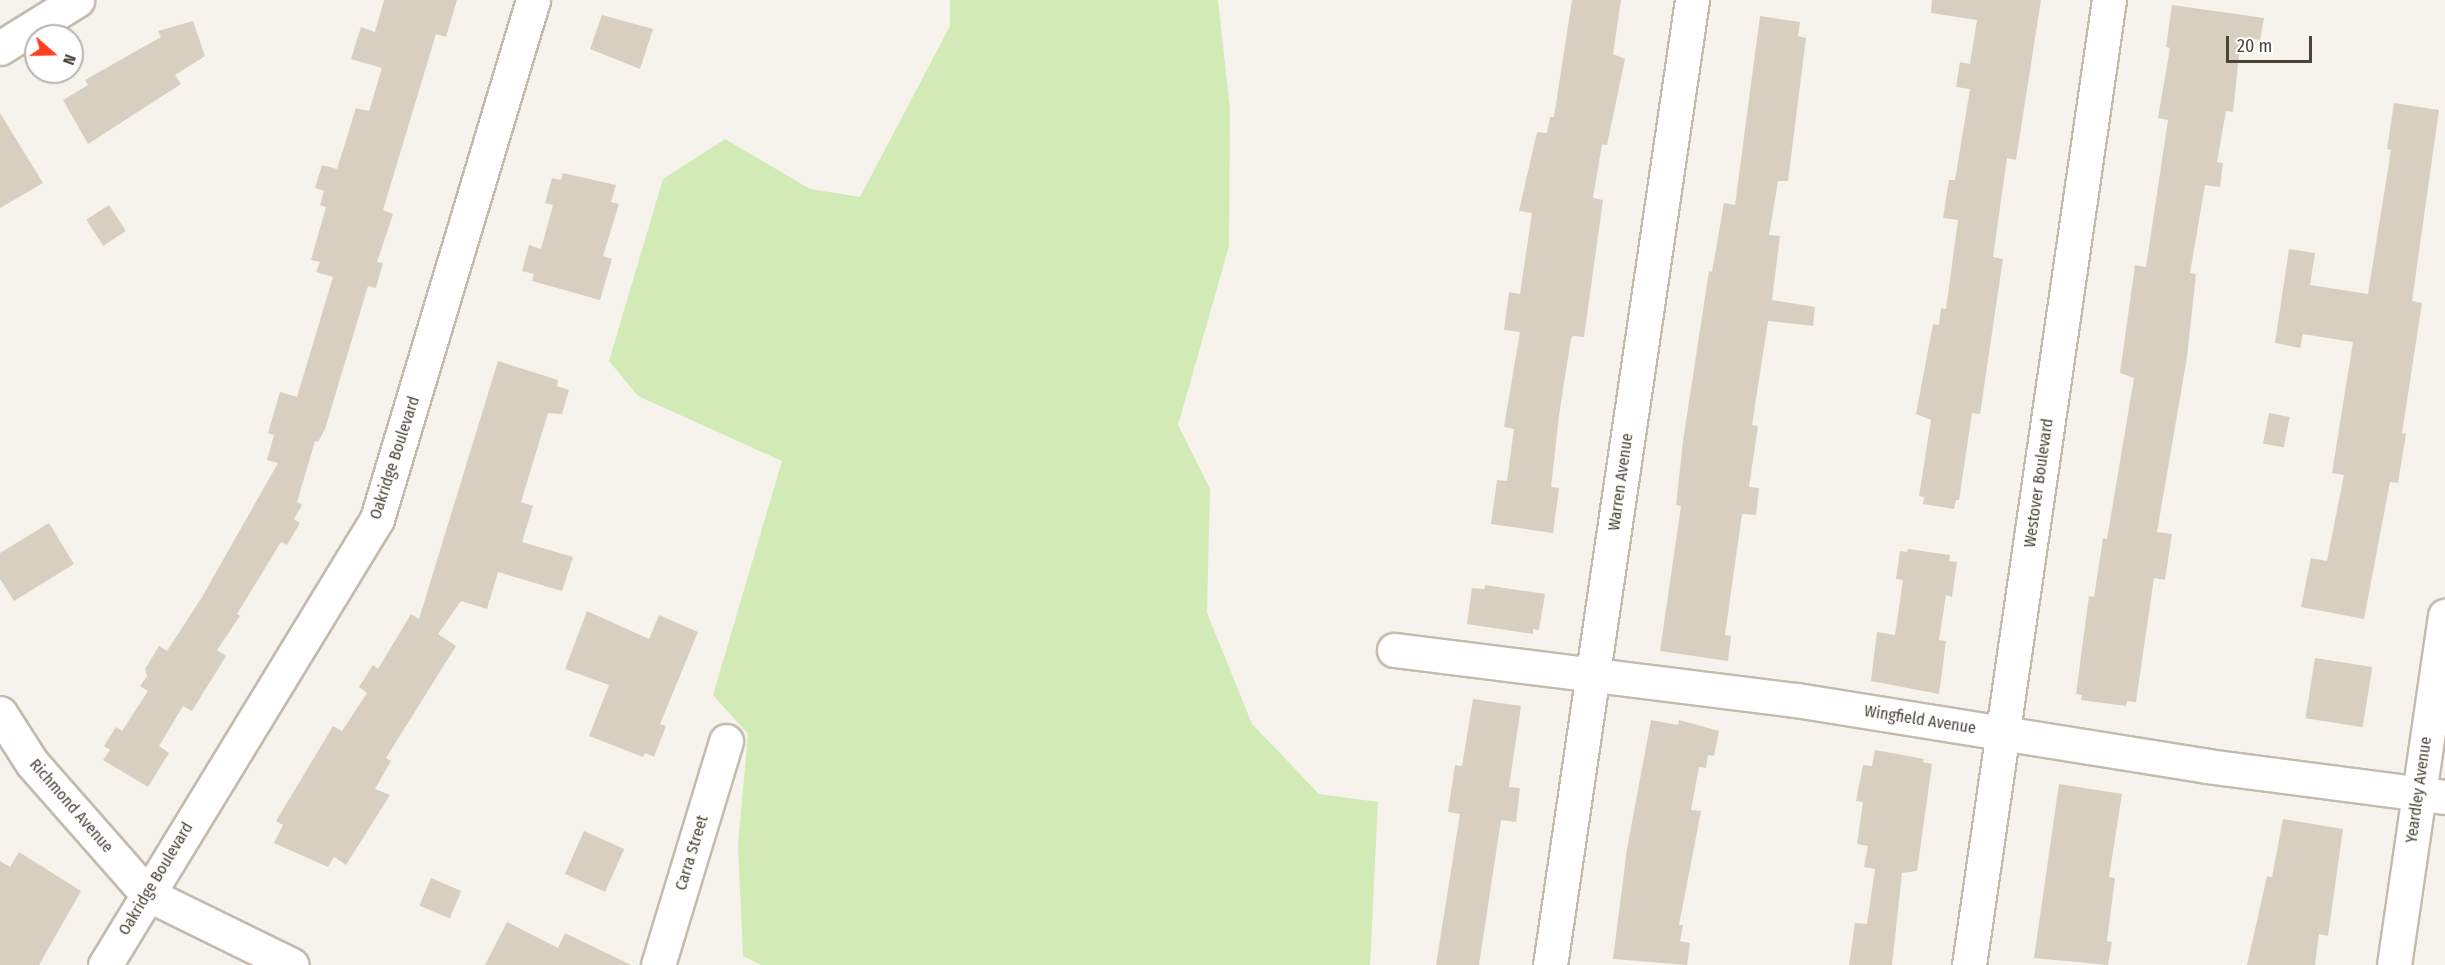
<!DOCTYPE html>
<html>
<head>
<meta charset="utf-8">
<style>
	body { margin:0 }
	#map { position:relative; width:2445px; height:965px; overflow:hidden; background:#f6f3ec; font-family:"Fira Sans Condensed",sans-serif }
	div>[style] { position:absolute }
	.green>* { inset:0; background:#d2eab5 }
	.building>* { inset:0; background:#d8cfc1; transform-origin:0 0 }
	.roads { filter:drop-shadow(2px 0 #c2bbae) drop-shadow(-2px 0 #c2bbae) drop-shadow(0 2px #c2bbae) drop-shadow(0 -2px #c2bbae) }
	.minor>* { height:33px; margin:-16.5px; padding:0 16.5px; transform-origin:16.5px; border-radius:16.5px; background:#fff }
	span { translate:-50% -50%; white-space:nowrap; text-align:center; line-height:1.15; -webkit-text-stroke:6px #fff; paint-order:stroke }
	.street-label { font-size:16px; color:#4b4439 }
	.north { position:absolute; left:24px; top:24px; width:60px; height:60px; box-sizing:border-box; background:#fff; border:2px solid #b7b4b0; border-radius:50%; rotate:110deg; font-size:16px; font-weight:700; line-height:24px; text-align:center; color:#4b4439 }
	.north::after { content:''; display:block; margin:auto; width:21px; height:27px; background:#fc3f1d; clip-path:polygon(50% 0,100% 100%,50% 72%,0 100%) }
	.scale { position:absolute; left:2226px; top:36px; width:86px; height:27px; box-sizing:border-box; border:3px solid #4b4439; border-top:0; padding-left:8px; font-size:18px; line-height:21px; white-space:nowrap; color:#4b4439; -webkit-text-stroke:4px #fff; paint-order:stroke }
</style>
</head>
<body>
<div id="map">
	<div class="green">
		<div style="clip-path:polygon(950px 0,1218px 0,1230px 109px,1229px 246px,1178px 425px,1210px 489px,1207px 613px,1252px 724px,1319px 794px,1378px 802px,1370px 965px,761px 965px,743px 956px,738px 844px,748px 734px,713px 695px,782px 461px,638px 396px,609px 361px,663px 179px,725px 139px,810px 189px,860px 197px,950px 26px)"></div>
	</div>
	<div class="building">
		<div style="clip-path:polygon(384px 0,457px 0,446px 37px,436px 34px,383px 210px,393px 214px,377px 262px,383px 263px,376px 288px,368px 286px,325px 429px,318px 442px,315px 441px,297px 502px,302px 505px,294px 519px,300px 523px,287px 545px,281px 542px,237px 614px,240px 616px,217px 650px,226px 656px,192px 711px,183px 706px,159px 746px,169px 753px,148px 787px,103px 760px,110px 750px,104px 746px,116px 727px,122px 731px,148px 691px,140px 686px,147px 676px,145px 669px,159px 646px,167px 651px,202px 597px,278px 463px,267px 460px,274px 435px,268px 433px,280px 392px,297px 397px,333px 277px,316px 272px,320px 262px,311px 260px,326px 207px,320px 205px,324px 191px,315px 188px,322px 165px,337px 169px,356px 108px,369px 111px,382px 68px,351px 59px,361px 27px,375px 32px)"></div>
		<div style="clip-path:polygon(1572px 0,1621px 0,1613px 54px,1625px 59px,1607px 145px,1602px 144px,1593px 198px,1603px 200px,1584px 337px,1573px 336px,1571px 339px,1559px 415px,1551px 487px,1559px 488px,1553px 533px,1491px 524px,1497px 480px,1507px 481px,1514px 429px,1504px 427px,1520px 332px,1504px 330px,1509px 292px,1520px 294px,1532px 213px,1519px 211px,1537px 132px,1547px 133px,1550px 117px,1554px 117px)"></div>
		<div style="clip-path:polygon(1932px 0,2041px 0,2016px 160px,2007px 158px,1993px 257px,2003px 259px,1980px 414px,1972px 413px,1959px 500px,1956px 500px,1954px 509px,1923px 504px,1924px 497px,1919px 496px,1931px 420px,1916px 414px,1933px 324px,1939px 325px,1941px 308px,1946px 309px,1958px 220px,1943px 218px,1949px 180px,1955px 180px,1970px 89px,1956px 87px,1960px 62px,1970px 64px,1977px 20px,1931px 13px)"></div>
		<div style="clip-path:polygon(2172px 5px,2264px 18px,2260px 40px,2241px 37px,2233px 112px,2226px 111px,2217px 162px,2223px 163px,2220px 187px,2205px 185px,2190px 273px,2196px 274px,2187px 357px,2157px 532px,2172px 534px,2165px 580px,2154px 578px,2136px 702px,2127px 701px,2126px 706px,2081px 700px,2082px 695px,2076px 694px,2089px 596px,2094px 597px,2103px 538px,2107px 539px,2134px 378px,2120px 373px,2135px 265px,2146px 267px,2168px 120px,2158px 118px,2170px 48px,2166px 47px)"></div>
		<div style="clip-path:polygon(602px 15px,653px 29px,640px 69px,590px 49px)"></div>
		<div style="clip-path:polygon(1760px 16px,1800px 22px,1798px 36px,1806px 38px,1788px 181px,1778px 181px,1769px 235px,1780px 236px,1772px 300px,1815px 307px,1813px 326px,1768px 321px,1752px 425px,1758px 426px,1749px 487px,1759px 488px,1756px 515px,1742px 514px,1725px 635px,1731px 636px,1728px 661px,1660px 651px,1681px 506px,1676px 505px,1683px 441px,1709px 271px,1712px 272px,1724px 203px,1735px 205px)"></div>
		<div style="clip-path:polygon(193px 21px,205px 56px,175px 75px,181px 84px,88px 144px,63px 100px,88px 85px,85px 80px,161px 37px,158px 31px)"></div>
		<div style="clip-path:polygon(2394px 103px,2439px 110px,2412px 301px,2422px 303px,2402px 433px,2406px 434px,2398px 483px,2390px 482px,2364px 619px,2301px 607px,2311px 558px,2327px 561px,2344px 475px,2332px 473px,2353px 342px,2303px 334px,2300px 348px,2275px 343px,2289px 249px,2315px 253px,2310px 285px,2368px 294px,2391px 150px,2387px 149px)"></div>
		<div style="clip-path:polygon(0 113px,43px 183px,0 208px)"></div>
		<div style="clip-path:polygon(563px 173px,616px 185px,611px 202px,619px 204px,603px 256px,612px 259px,600px 300px,532px 281px,534px 274px,522px 271px,529px 245px,541px 249px,553px 205px,545px 203px,552px 178px,561px 180px)"></div>
		<div style="left:109px;top:205px;width:31px;height:27px;rotate:57deg"></div>
		<div style="clip-path:polygon(498px 361px,558px 380px,557px 386px,569px 390px,562px 414px,548px 413px,521px 502px,533px 506px,522px 542px,573px 557px,562px 591px,498px 572px,487px 609px,461px 601px,438px 634px,456px 646px,386px 758px,391px 761px,375px 789px,390px 795px,346px 865px,334px 857px,328px 867px,274px 843px,283px 825px,276px 821px,333px 726px,342px 731px,367px 693px,359px 687px,373px 665px,378px 669px,411px 614px,419px 619px)"></div>
		<div style="left:2269px;top:413px;width:21px;height:31px;rotate:11deg"></div>
		<div style="clip-path:polygon(49px 523px,74px 564px,14px 601px,0 579px,0 553px)"></div>
		<div style="clip-path:polygon(1908px 549px,1950px 555px,1949px 561px,1957px 562px,1952px 597px,1946px 595px,1939px 640px,1946px 641px,1939px 694px,1871px 681px,1877px 632px,1895px 635px,1903px 580px,1896px 579px,1900px 551px,1907px 552px)"></div>
		<div style="clip-path:polygon(1485px 585px,1545px 594px,1539px 630px,1533px 629px,1533px 634px,1467px 624px,1472px 588px,1484px 589px)"></div>
		<div style="clip-path:polygon(587px 611px,649px 639px,659px 615px,698px 632px,660px 724px,666px 726px,654px 757px,645px 753px,643px 757px,589px 736px,609px 685px,565px 669px)"></div>
		<div style="left:2315px;top:658px;width:58px;height:61px;rotate:9deg"></div>
		<div style="clip-path:polygon(1473px 699px,1521px 706px,1509px 787px,1520px 788px,1516px 822px,1501px 820px,1479px 965px,1436px 965px,1460px 814px,1448px 812px,1455px 765px,1462px 766px)"></div>
		<div style="clip-path:polygon(1651px 720px,1678px 725px,1679px 720px,1719px 731px,1714px 756px,1708px 755px,1706px 768px,1699px 767px,1691px 810px,1701px 811px,1679px 925px,1683px 925px,1680px 941px,1690px 943px,1687px 965px,1613px 959px,1627px 849px)"></div>
		<div style="clip-path:polygon(1875px 750px,1924px 759px,1923px 762px,1932px 764px,1917px 871px,1902px 873px,1892px 965px,1849px 965px,1855px 923px,1867px 924px,1875px 869px,1864px 867px,1868px 846px,1857px 844px,1863px 802px,1856px 801px,1863px 765px,1872px 766px)"></div>
		<div style="clip-path:polygon(2059px 784px,2122px 794px,2109px 877px,2115px 878px,2107px 941px,2112px 942px,2108px 965px,2034px 958px)"></div>
		<div style="clip-path:polygon(2283px 819px,2343px 829px,2328px 936px,2319px 934px,2315px 965px,2247px 965px,2267px 876px,2272px 877px)"></div>
		<div style="left:584px;top:831px;width:44px;height:47px;rotate:24deg"></div>
		<div style="clip-path:polygon(19px 852px,81px 891px,39px 965px,0 965px,0 861px,10px 867px)"></div>
		<div style="left:431px;top:878px;width:33px;height:30px;rotate:23deg"></div>
		<div style="clip-path:polygon(507px 922px,558px 948px,565px 933px,631px 965px,485px 965px)"></div>
	</div>
	<div class="roads">
		<div class="minor">
			<div style="left:0;top:48px;width:91px;rotate:-31.9deg"></div>
			<div style="left:1394px;top:650px;width:405px;rotate:7.1deg"></div>
			<div style="left:1796px;top:700px;width:416px;rotate:9.1deg"></div>
			<div style="left:2207px;top:766px;width:240px;rotate:7.4deg"></div>
			<div style="left:0;top:713px;width:59px;rotate:57.4deg"></div>
			<div style="left:32px;top:763px;width:174px;rotate:48.7deg"></div>
			<div style="left:147px;top:894px;width:161px;rotate:26.1deg"></div>
			<div style="left:105px;top:965px;width:522px;rotate:-58.62deg"></div>
			<div style="left:377px;top:519px;width:542px;rotate:-73.27deg"></div>
			<div style="left:658px;top:965px;width:234px;rotate:-73.1deg"></div>
			<div style="left:1550px;top:965px;width:975px;rotate:-81.63deg"></div>
			<div style="left:1969px;top:965px;width:975px;rotate:-81.75deg"></div>
			<div style="left:2394px;top:965px;width:353px;rotate:-81.7deg"></div>
		</div>
	</div>
	<div class="street-label">
		<span style="left:395px;top:458px;rotate:-72deg">Oakridge Boulevard</span>
		<span style="left:1621px;top:482px;rotate:-82deg">Warren Avenue</span>
		<span style="left:2039px;top:483px;rotate:-82deg">Westover Boulevard</span>
		<span style="left:1920px;top:720px;rotate:9deg">Wingfield Avenue</span>
		<span style="left:2419px;top:790px;rotate:-82deg">Yeardley Avenue</span>
		<span style="left:71px;top:806px;rotate:49deg">Richmond Avenue</span>
		<span style="left:692px;top:853px;rotate:-73deg">Carra Street</span>
		<span style="left:156px;top:879px;rotate:-59deg">Oakridge Boulevard</span>
	</div>
	<div class="north">N</div>
	<div class="scale">20 m</div>
</div>
</body>
</html>
